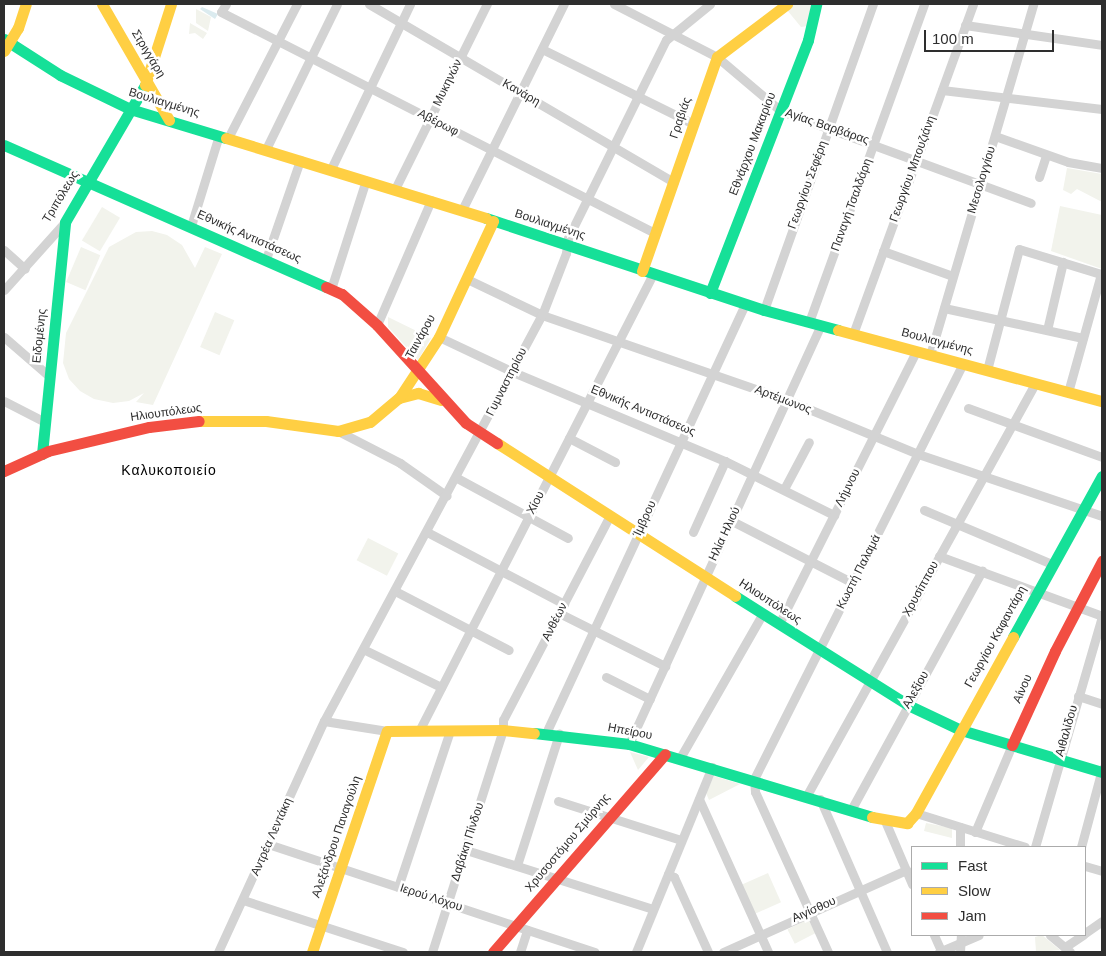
<!DOCTYPE html>
<html>
<head>
<meta charset="utf-8">
<style>
	body { margin:0 }
	#map { position:relative; width:1106px; height:956px; overflow:hidden; background:#fff; font-family:Helvetica,sans-serif }
	div>[style] { position:absolute }
	.green>* { inset:0; background:#f2f3ec; transform-origin:0 0 }
	.water>* { inset:0; background:#dbebef }
	.street>* { height:9px; margin:-4.5px; padding:0 4.5px; transform-origin:4.5px; border-radius:4.5px; background:#d3d3d3 }
	.fast>* { height:11px; margin:-5.5px; padding:0 5.5px; transform-origin:5.5px; border-radius:5.5px; background:#16e098 }
	.slow>* { height:11px; margin:-5.5px; padding:0 5.5px; transform-origin:5.5px; border-radius:5.5px; background:#ffcf43 }
	.jam>* { height:11px; margin:-5.5px; padding:0 5.5px; transform-origin:5.5px; border-radius:5.5px; background:#f24e42 }
	span { translate:-50% -50%; white-space:nowrap; text-align:center; line-height:1.15; -webkit-text-stroke:5px #fff; paint-order:stroke }
	.street-label { font-size:12px; color:#2e2e2e }
	.neighbourhood-label { font-size:14px; color:#000; letter-spacing:1px }
	.frame { position:absolute; inset:0; border:5px solid #2e2e2e; pointer-events:none }
	.legend { position:absolute; left:911px; top:846px; width:175px; height:90px; box-sizing:border-box; background:#fff; border:1px solid #ababab; margin:0; padding:6px 9px; list-style:none; font-size:15px; color:#2e2e2e }
	.legend li { display:flex; align-items:center; gap:10px; height:25px }
	.legend b { width:25px; border:1px solid #ababab }
	.scale { position:absolute; left:924px; top:30px; width:130px; height:22px; box-sizing:border-box; border:2px solid #2e2e2e; border-top:0; padding-left:6px; font-size:15px; line-height:18px; white-space:nowrap; color:#2e2e2e; -webkit-text-stroke:4px #fff; paint-order:stroke }
</style>
</head>
<body>
<div id="map">
	<div class="green">
		<div style="clip-path:polygon(795px 4px,811px 4px,808px 26px,801px 27px,787px 10px)"></div>
		<div style="clip-path:polygon(196px 9px,211px 17px,208px 31px,196px 23px)"></div>
		<div style="clip-path:polygon(190px 23px,207px 33px,203px 39px,195px 33px,189px 34px)"></div>
		<div style="clip-path:polygon(1067px 168px,1102px 174px,1102px 202px,1077px 189px,1071px 194px,1063px 190px)"></div>
		<div style="clip-path:polygon(1060px 206px,1102px 215px,1102px 269px,1051px 251px)"></div>
		<div style="left:102px;top:207px;width:21px;height:39px;rotate:31deg"></div>
		<div style="clip-path:polygon(152px 231px,167px 235px,182px 245px,195px 268px,205px 247px,222px 254px,153px 405px,136px 402px,144px 393px,129px 401px,113px 403px,94px 399px,80px 391px,69px 379px,63px 363px,66px 333px,109px 247px,136px 232px)"></div>
		<div style="left:81px;top:247px;width:21px;height:38px;rotate:23deg"></div>
		<div style="left:215px;top:312px;width:21px;height:38px;rotate:23deg"></div>
		<div style="clip-path:polygon(388px 317px,431px 338px,418px 360px,388px 327px)"></div>
		<div style="left:368px;top:538px;width:34px;height:25px;rotate:27deg"></div>
		<div style="clip-path:polygon(630px 752px,649px 757px,638px 770px)"></div>
		<div style="clip-path:polygon(714px 776px,740px 784px,709px 800px,706px 793px)"></div>
		<div style="clip-path:polygon(926px 823px,952px 828px,952px 838px,924px 831px)"></div>
		<div style="left:768px;top:873px;width:32px;height:29px;rotate:66deg"></div>
		<div style="left:808px;top:919px;width:16px;height:23px;rotate:63deg"></div>
		<div style="clip-path:polygon(1042px 935px,1060px 950px,1036px 952px,1035px 937px)"></div>
	</div>
	<div class="water">
		<div style="clip-path:polygon(202px 7px,218px 14px,215px 19px,200px 9px)"></div>
	</div>
	<div class="street">
		<div style="left:226px;top:4px;width:9px;rotate:122deg"></div>
		<div style="left:221px;top:12px;width:488px;rotate:27deg"></div>
		<div style="left:369px;top:4px;width:353px;rotate:30.3deg"></div>
		<div style="left:614px;top:4px;width:116px;rotate:27.2deg"></div>
		<div style="left:717px;top:57px;width:84px;rotate:40.2deg"></div>
		<div style="left:781px;top:111px;width:266px;rotate:20.2deg"></div>
		<div style="left:965px;top:25px;width:138px;rotate:8.3deg"></div>
		<div style="left:542px;top:49px;width:169px;rotate:26.3deg"></div>
		<div style="left:942px;top:90px;width:161px;rotate:6.8deg"></div>
		<div style="left:995px;top:136px;width:77px;rotate:19.6deg"></div>
		<div style="left:1068px;top:162px;width:35px;rotate:10deg"></div>
		<div style="left:228px;top:138px;width:151px;rotate:-62.8deg"></div>
		<div style="left:266px;top:149px;width:161px;rotate:-63.9deg"></div>
		<div style="left:331px;top:169px;width:183px;rotate:-64.4deg"></div>
		<div style="left:1039px;top:177px;width:23px;rotate:-72deg"></div>
		<div style="left:395px;top:189px;width:207px;rotate:-63.6deg"></div>
		<div style="left:462px;top:210px;width:230px;rotate:-63.7deg"></div>
		<div style="left:191px;top:226px;width:95px;rotate:-72.9deg"></div>
		<div style="left:4px;top:250px;width:28px;rotate:42deg"></div>
		<div style="left:883px;top:251px;width:74px;rotate:19.7deg"></div>
		<div style="left:266px;top:259px;width:105px;rotate:-71deg"></div>
		<div style="left:467px;top:279px;width:83px;rotate:25.6deg"></div>
		<div style="left:542px;top:315px;width:259px;rotate:19.1deg"></div>
		<div style="left:787px;top:400px;width:142px;rotate:22.4deg"></div>
		<div style="left:918px;top:454px;width:194px;rotate:18.6deg"></div>
		<div style="left:331px;top:289px;width:114px;rotate:-72.2deg"></div>
		<div style="left:4px;top:290px;width:91px;rotate:-48.1deg"></div>
		<div style="left:944px;top:308px;width:142px;rotate:12.2deg"></div>
		<div style="left:764px;top:310px;width:325px;rotate:-70.4deg"></div>
		<div style="left:809px;top:322px;width:338px;rotate:-70.1deg"></div>
		<div style="left:377px;top:325px;width:136px;rotate:-66.6deg"></div>
		<div style="left:1047px;top:330px;width:70px;rotate:-76.8deg"></div>
		<div style="left:853px;top:334px;width:351px;rotate:-70deg"></div>
		<div style="left:4px;top:337px;width:60px;rotate:40.9deg"></div>
		<div style="left:439px;top:337px;width:82px;rotate:25.3deg"></div>
		<div style="left:513px;top:372px;width:230px;rotate:22.8deg"></div>
		<div style="left:725px;top:461px;width:122px;rotate:26.4deg"></div>
		<div style="left:930px;top:355px;width:366px;rotate:-73.6deg"></div>
		<div style="left:987px;top:370px;width:125px;rotate:-75.2deg"></div>
		<div style="left:1019px;top:249px;width:86px;rotate:17deg"></div>
		<div style="left:1101px;top:274px;width:123px;rotate:105.6deg"></div>
		<div style="left:4px;top:401px;width:46px;rotate:27.1deg"></div>
		<div style="left:968px;top:408px;width:143px;rotate:20.1deg"></div>
		<div style="left:338px;top:431px;width:70px;rotate:27.3deg"></div>
		<div style="left:400px;top:463px;width:57px;rotate:35.1deg"></div>
		<div style="left:569px;top:438px;width:52px;rotate:27.6deg"></div>
		<div style="left:457px;top:478px;width:126px;rotate:28.4deg"></div>
		<div style="left:784px;top:489px;width:53px;rotate:-62deg"></div>
		<div style="left:924px;top:510px;width:139px;rotate:22.9deg"></div>
		<div style="left:732px;top:521px;width:136px;rotate:27.1deg"></div>
		<div style="left:427px;top:532px;width:155px;rotate:27.7deg"></div>
		<div style="left:693px;top:532px;width:78px;rotate:-65.7deg"></div>
		<div style="left:939px;top:556px;width:174px;rotate:20.2deg"></div>
		<div style="left:395px;top:591px;width:128px;rotate:27.4deg"></div>
		<div style="left:559px;top:613px;width:119px;rotate:26.6deg"></div>
		<div style="left:779px;top:624px;width:305px;rotate:-63.3deg"></div>
		<div style="left:363px;top:649px;width:87px;rotate:26deg"></div>
		<div style="left:606px;top:677px;width:49px;rotate:26.6deg"></div>
		<div style="left:1078px;top:696px;width:25px;rotate:18deg"></div>
		<div style="left:324px;top:721px;width:64px;rotate:9deg"></div>
		<div style="left:419px;top:731px;width:513px;rotate:-62.89deg"></div>
		<div style="left:546px;top:733px;width:473px;rotate:-65.1deg"></div>
		<div style="left:629px;top:744px;width:461px;rotate:-65.4deg"></div>
		<div style="left:680px;top:758px;width:167px;rotate:-60.2deg"></div>
		<div style="left:807px;top:795px;width:471px;rotate:-61deg"></div>
		<div style="left:699px;top:799px;width:168px;rotate:65.7deg"></div>
		<div style="left:820px;top:799px;width:167px;rotate:66.4deg"></div>
		<div style="left:558px;top:801px;width:129px;rotate:17.6deg"></div>
		<div style="left:851px;top:810px;width:273px;rotate:-61.3deg"></div>
		<div style="left:916px;top:813px;width:114px;rotate:17.3deg"></div>
		<div style="left:885px;top:821px;width:69px;rotate:66.8deg"></div>
		<div style="left:960px;top:827px;width:20px;rotate:90deg"></div>
		<div style="left:975px;top:832px;width:95px;rotate:-67deg"></div>
		<div style="left:268px;top:844px;width:344px;rotate:18.3deg"></div>
		<div style="left:1035px;top:847px;width:241px;rotate:-73.8deg"></div>
		<div style="left:1081px;top:847px;width:81px;rotate:-74.9deg"></div>
		<div style="left:466px;top:850px;width:196px;rotate:17.5deg"></div>
		<div style="left:517px;top:865px;width:138px;rotate:-72.2deg"></div>
		<div style="left:1085px;top:866px;width:18px;rotate:16deg"></div>
		<div style="left:668px;top:874px;width:7px;rotate:27deg"></div>
		<div style="left:674px;top:877px;width:82px;rotate:65.6deg"></div>
		<div style="left:398px;top:887px;width:164px;rotate:-71.6deg"></div>
		<div style="left:243px;top:900px;width:168px;rotate:18deg"></div>
		<div style="left:1085px;top:933px;width:21px;rotate:-35deg"></div>
		<div style="left:934px;top:935px;width:17px;rotate:66deg"></div>
		<div style="left:1050px;top:935px;width:26px;rotate:40deg"></div>
		<div style="left:1065px;top:947px;width:22px;rotate:-34deg"></div>
		<div style="left:218px;top:952px;width:254px;rotate:-65.4deg"></div>
		<div style="left:324px;top:721px;width:461px;rotate:-61.8deg"></div>
		<div style="left:542px;top:315px;width:66px;rotate:-68.8deg"></div>
		<div style="left:566px;top:253px;width:15px;rotate:-82deg"></div>
		<div style="left:568px;top:238px;width:221px;rotate:-63.7deg"></div>
		<div style="left:666px;top:40px;width:57px;rotate:-39.3deg"></div>
		<div style="left:432px;top:952px;width:233px;rotate:-72.3deg"></div>
		<div style="left:503px;top:730px;width:10px;rotate:-90deg"></div>
		<div style="left:503px;top:720px;width:231px;rotate:-62.4deg"></div>
		<div style="left:520px;top:952px;width:23px;rotate:-72deg"></div>
		<div style="left:636px;top:952px;width:200px;rotate:-67.7deg"></div>
		<div style="left:723px;top:952px;width:201px;rotate:-24.1deg"></div>
		<div style="left:828px;top:952px;width:176px;rotate:-114.5deg"></div>
		<div style="left:755px;top:792px;width:13px;rotate:-94deg"></div>
		<div style="left:754px;top:779px;width:465px;rotate:-63.3deg"></div>
		<div style="left:939px;top:952px;width:43px;rotate:-23deg"></div>
		<div style="left:960px;top:952px;width:17px;rotate:-87deg"></div>
	</div>
	<div class="fast">
		<div style="left:4px;top:39px;width:67px;rotate:32.7deg"></div>
		<div style="left:60px;top:75px;width:78px;rotate:25.9deg"></div>
		<div style="left:130px;top:109px;width:100px;rotate:16.8deg"></div>
		<div style="left:4px;top:145px;width:352px;rotate:23.8deg"></div>
		<div style="left:486px;top:218px;width:293px;rotate:18.3deg"></div>
		<div style="left:764px;top:310px;width:77px;rotate:15.1deg"></div>
		<div style="left:710px;top:293px;width:271px;rotate:-68.8deg"></div>
		<div style="left:808px;top:40px;width:37px;rotate:-77deg"></div>
		<div style="left:42px;top:454px;width:233px;rotate:-84.3deg"></div>
		<div style="left:65px;top:222px;width:159px;rotate:-59.7deg"></div>
		<div style="left:735px;top:596px;width:204px;rotate:32.2deg"></div>
		<div style="left:908px;top:705px;width:59px;rotate:25.3deg"></div>
		<div style="left:961px;top:730px;width:147px;rotate:16.6deg"></div>
		<div style="left:1013px;top:637px;width:184px;rotate:-61.1deg"></div>
		<div style="left:534px;top:733px;width:96px;rotate:6.6deg"></div>
		<div style="left:629px;top:744px;width:254px;rotate:16.7deg"></div>
	</div>
	<div class="slow">
		<div style="left:102px;top:4px;width:134px;rotate:60deg"></div>
		<div style="left:4px;top:51px;width:27px;rotate:-59deg"></div>
		<div style="left:18px;top:28px;width:25px;rotate:-72deg"></div>
		<div style="left:145px;top:85px;width:85px;rotate:-72.2deg"></div>
		<div style="left:226px;top:138px;width:272px;rotate:17.1deg"></div>
		<div style="left:642px;top:271px;width:227px;rotate:-70.7deg"></div>
		<div style="left:717px;top:57px;width:88px;rotate:-37.1deg"></div>
		<div style="left:838px;top:330px;width:273px;rotate:15.1deg"></div>
		<div style="left:399px;top:398px;width:20px;rotate:-15deg"></div>
		<div style="left:418px;top:393px;width:24px;rotate:17deg"></div>
		<div style="left:199px;top:421px;width:67px"></div>
		<div style="left:266px;top:421px;width:73px;rotate:7.9deg"></div>
		<div style="left:338px;top:431px;width:33px;rotate:-16deg"></div>
		<div style="left:370px;top:422px;width:38px;rotate:-40deg"></div>
		<div style="left:399px;top:398px;width:73px;rotate:-56.7deg"></div>
		<div style="left:439px;top:337px;width:128px;rotate:-65deg"></div>
		<div style="left:497px;top:443px;width:283px;rotate:32.7deg"></div>
		<div style="left:872px;top:817px;width:36px;rotate:10deg"></div>
		<div style="left:907px;top:823px;width:13px;rotate:-48deg"></div>
		<div style="left:916px;top:813px;width:201px;rotate:-61.1deg"></div>
		<div style="left:312px;top:952px;width:233px;rotate:-71.3deg"></div>
		<div style="left:387px;top:731px;width:116px;rotate:-0.5deg"></div>
		<div style="left:503px;top:730px;width:31px;rotate:6deg"></div>
	</div>
	<div class="jam">
		<div style="left:326px;top:287px;width:17px;rotate:24deg"></div>
		<div style="left:342px;top:294px;width:47px;rotate:41.5deg"></div>
		<div style="left:377px;top:325px;width:132px;rotate:47.8deg"></div>
		<div style="left:466px;top:423px;width:37px;rotate:33deg"></div>
		<div style="left:4px;top:471px;width:48px;rotate:-24.4deg"></div>
		<div style="left:48px;top:451px;width:104px;rotate:-13.4deg"></div>
		<div style="left:149px;top:427px;width:50px;rotate:-6.8deg"></div>
		<div style="left:1012px;top:745px;width:103px;rotate:-65.4deg"></div>
		<div style="left:1055px;top:651px;width:102px;rotate:-62.4deg"></div>
		<div style="left:493px;top:952px;width:262px;rotate:-49deg"></div>
	</div>
	<div class="street-label">
		<span style="left:148px;top:54px;rotate:59deg">Στριγγάρη</span>
		<span style="left:448px;top:83px;rotate:-64deg">Μυκηνών</span>
		<span style="left:521px;top:93px;rotate:30deg">Κανάρη</span>
		<span style="left:164px;top:103px;rotate:17deg">Βουλιαγμένης</span>
		<span style="left:681px;top:118px;rotate:-71deg">Γραβιάς</span>
		<span style="left:438px;top:123px;rotate:27deg">Αβέρωφ</span>
		<span style="left:827px;top:127px;rotate:19deg">Αγίας Βαρβάρας</span>
		<span style="left:753px;top:144px;rotate:-69deg">Εθνάρχου Μακαρίου</span>
		<span style="left:913px;top:169px;rotate:-70deg">Γεωργίου Μπουζιάνη</span>
		<span style="left:982px;top:180px;rotate:-73deg">Μεσολογγίου</span>
		<span style="left:808px;top:185px;rotate:-70deg">Γεωργίου Σεφέρη</span>
		<span style="left:61px;top:197px;rotate:-59deg">Τριπόλεως</span>
		<span style="left:852px;top:205px;rotate:-70deg">Παναγή Τσαλδάρη</span>
		<span style="left:550px;top:225px;rotate:18deg">Βουλιαγμένης</span>
		<span style="left:249px;top:237px;rotate:24deg">Εθνικής Αντιστάσεως</span>
		<span style="left:40px;top:336px;rotate:-84deg">Ειδομένης</span>
		<span style="left:421px;top:337px;rotate:-61deg">Ταινάρου</span>
		<span style="left:937px;top:342px;rotate:15deg">Βουλιαγμένης</span>
		<span style="left:507px;top:382px;rotate:-63deg">Γυμναστηρίου</span>
		<span style="left:783px;top:400px;rotate:21deg">Αρτέμωνος</span>
		<span style="left:643px;top:411px;rotate:23deg">Εθνικής Αντιστάσεως</span>
		<span style="left:166px;top:413px;rotate:-8deg">Ηλιουπόλεως</span>
		<span style="left:848px;top:488px;rotate:-63deg">Λήμνου</span>
		<span style="left:536px;top:503px;rotate:-63deg">Χίου</span>
		<span style="left:645px;top:519px;rotate:-65deg">Ίμβρου</span>
		<span style="left:725px;top:534px;rotate:-65deg">Ηλία Ηλιού</span>
		<span style="left:859px;top:572px;rotate:-63deg">Κωστή Παλαμά</span>
		<span style="left:921px;top:589px;rotate:-61deg">Χρυσίππου</span>
		<span style="left:770px;top:602px;rotate:33deg">Ηλιουπόλεως</span>
		<span style="left:555px;top:622px;rotate:-63deg">Ανθέων</span>
		<span style="left:996px;top:637px;rotate:-61deg">Γεωργίου Καφαντάρη</span>
		<span style="left:1023px;top:689px;rotate:-66deg">Αίνου</span>
		<span style="left:916px;top:690px;rotate:-61deg">Αλεξίου</span>
		<span style="left:1067px;top:731px;rotate:-74deg">Αιθαλίδου</span>
		<span style="left:630px;top:732px;rotate:11deg">Ηπείρου</span>
		<span style="left:272px;top:837px;rotate:-66deg">Αντρέα Λεντάκη</span>
		<span style="left:337px;top:837px;rotate:-71deg">Αλεξάνδρου Παναγούλη</span>
		<span style="left:468px;top:842px;rotate:-72deg">Δαβάκη Πίνδου</span>
		<span style="left:568px;top:843px;rotate:-50deg">Χρυσοστόμου Σμύρνης</span>
		<span style="left:431px;top:898px;rotate:18deg">Ιερού Λόχου</span>
		<span style="left:814px;top:910px;rotate:-24deg">Αιγίσθου</span>
	</div>
	<div class="neighbourhood-label">
		<span style="left:169px;top:470px">Καλυκοποιείο</span>
	</div>
	<div class="frame"></div>
	<ul class="legend">
	<li><b style="height:6px;background:#16e098"></b>Fast</li>
	<li><b style="height:6px;background:#ffcf43"></b>Slow</li>
	<li><b style="height:6px;background:#f24e42"></b>Jam</li>
	</ul>
	<div class="scale">100 m</div>
</div>
</body>
</html>
